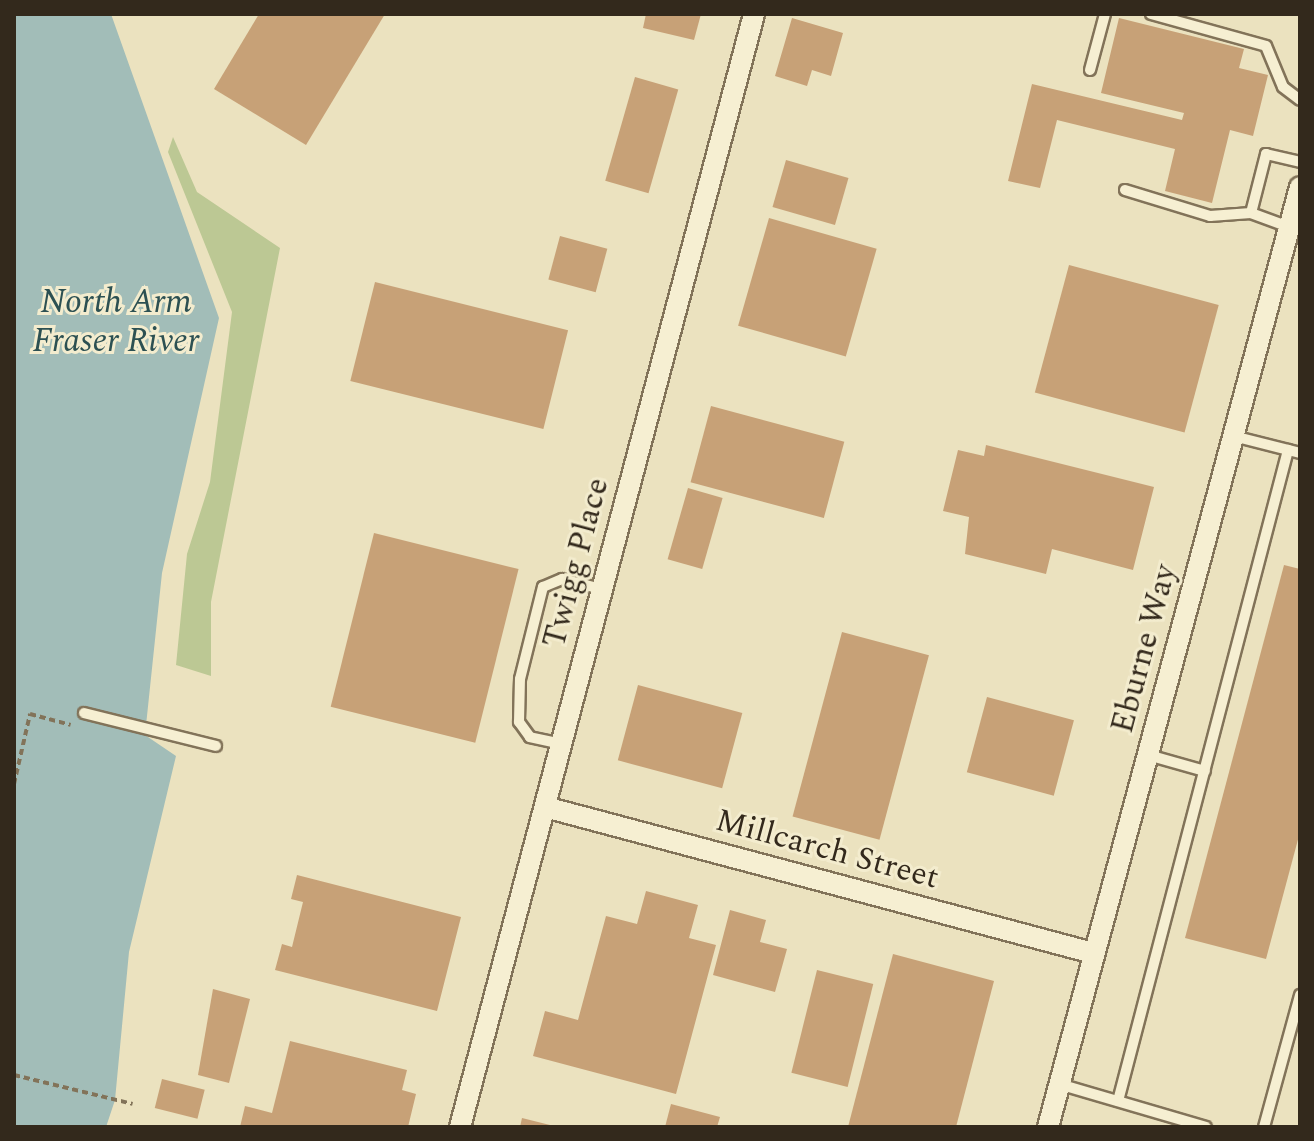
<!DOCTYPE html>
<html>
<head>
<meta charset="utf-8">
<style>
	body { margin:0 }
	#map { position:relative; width:1314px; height:1141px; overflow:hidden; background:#ebe2bf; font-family:Spectral,serif }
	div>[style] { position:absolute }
	.green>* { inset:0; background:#bcc894 }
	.water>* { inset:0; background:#a2bdb8 }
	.building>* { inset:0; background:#c7a177; transform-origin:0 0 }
	.path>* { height:4px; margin-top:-2px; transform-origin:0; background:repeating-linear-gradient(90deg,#827359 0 6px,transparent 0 10px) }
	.roads { filter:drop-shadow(2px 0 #827359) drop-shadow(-2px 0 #827359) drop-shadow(0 2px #827359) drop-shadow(0 -2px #827359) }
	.lane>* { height:10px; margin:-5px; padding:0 5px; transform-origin:5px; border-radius:5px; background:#f6efd2 }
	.street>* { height:20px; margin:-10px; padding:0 10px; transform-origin:10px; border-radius:10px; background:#f6efd2 }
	span { translate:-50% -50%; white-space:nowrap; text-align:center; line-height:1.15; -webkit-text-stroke:6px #f3ecce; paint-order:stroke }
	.street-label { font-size:32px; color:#33291c }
	.water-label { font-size:34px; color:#2c5052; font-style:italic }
	.frame { position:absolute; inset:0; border:16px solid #33291c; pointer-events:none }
</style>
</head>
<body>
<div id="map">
	<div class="green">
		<div style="clip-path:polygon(173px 137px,197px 192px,280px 248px,211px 602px,211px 676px,176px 665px,187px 554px,210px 482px,232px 312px,168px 152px)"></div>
	</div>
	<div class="water">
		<div style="clip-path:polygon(14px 14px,111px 14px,219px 318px,162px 573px,145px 735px,176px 756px,129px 952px,115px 1100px,106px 1127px,14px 1127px)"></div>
	</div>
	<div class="building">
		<div style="clip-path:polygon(259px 14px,385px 14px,306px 145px,214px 89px)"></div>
		<div style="clip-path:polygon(646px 14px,701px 14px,694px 40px,643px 28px)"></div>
		<div style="clip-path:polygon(792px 18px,843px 33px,831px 76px,812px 70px,807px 86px,775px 76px)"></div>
		<div style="clip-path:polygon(1119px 18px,1244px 49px,1239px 68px,1268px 75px,1253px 136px,1230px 130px,1212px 203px,1165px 191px,1175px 149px,1057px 120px,1040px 188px,1008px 181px,1032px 84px,1182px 120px,1184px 113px,1101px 93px)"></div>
		<div style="left:635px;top:77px;width:45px;height:108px;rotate:16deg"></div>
		<div style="left:786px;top:160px;width:65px;height:49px;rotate:16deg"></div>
		<div style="left:769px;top:218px;width:112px;height:112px;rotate:16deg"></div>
		<div style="left:560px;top:236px;width:49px;height:45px;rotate:15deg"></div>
		<div style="left:1069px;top:265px;width:155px;height:132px;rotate:15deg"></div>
		<div style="left:375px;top:282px;width:199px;height:102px;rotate:14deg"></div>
		<div style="left:711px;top:406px;width:138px;height:79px;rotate:15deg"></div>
		<div style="clip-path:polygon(986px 445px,1154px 487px,1133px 570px,1052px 549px,1046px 574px,965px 554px,969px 517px,943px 511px,958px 450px,984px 456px)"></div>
		<div style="left:688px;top:488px;width:36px;height:74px;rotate:16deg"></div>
		<div style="left:374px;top:533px;width:149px;height:179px;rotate:14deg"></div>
		<div style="clip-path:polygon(1284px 565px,1300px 569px,1300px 832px,1266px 959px,1185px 938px)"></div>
		<div style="left:842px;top:632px;width:90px;height:191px;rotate:15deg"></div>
		<div style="left:638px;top:685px;width:108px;height:78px;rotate:15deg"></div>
		<div style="left:987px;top:697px;width:90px;height:78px;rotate:15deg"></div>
		<div style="clip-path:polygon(297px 875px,461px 917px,437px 1011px,275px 970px,282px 944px,292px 947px,303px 902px,291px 899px)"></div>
		<div style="clip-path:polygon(646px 891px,698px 905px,689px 938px,716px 945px,676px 1094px,533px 1056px,545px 1011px,578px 1020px,606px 916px,637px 924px)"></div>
		<div style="clip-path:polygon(730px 910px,766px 920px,760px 942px,787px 949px,775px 992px,713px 975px)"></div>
		<div style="clip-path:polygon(893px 954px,994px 981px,956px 1127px,848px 1127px)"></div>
		<div style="left:817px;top:970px;width:58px;height:106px;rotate:14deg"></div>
		<div style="clip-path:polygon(213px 989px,250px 999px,229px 1083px,198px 1075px)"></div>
		<div style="clip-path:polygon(290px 1041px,407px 1070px,402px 1090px,416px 1094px,408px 1127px,240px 1127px,245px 1106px,272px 1113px)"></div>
		<div style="left:162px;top:1079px;width:44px;height:30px;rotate:14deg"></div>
		<div style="clip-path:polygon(671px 1104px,720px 1117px,717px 1127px,665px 1127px)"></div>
		<div style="clip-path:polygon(522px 1118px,554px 1126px,554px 1127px,520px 1127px)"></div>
	</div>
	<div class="path">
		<div style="left:14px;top:784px;width:72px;rotate:-77.1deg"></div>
		<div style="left:30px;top:714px;width:42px;rotate:15deg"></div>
		<div style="left:14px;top:1075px;width:122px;rotate:13.7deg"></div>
	</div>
	<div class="roads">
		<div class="lane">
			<div style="left:1151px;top:14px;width:119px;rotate:15.5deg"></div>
			<div style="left:1266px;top:46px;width:44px;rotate:67.5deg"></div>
			<div style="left:1283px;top:87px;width:21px;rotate:37deg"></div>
			<div style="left:1090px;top:70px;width:58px;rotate:-75deg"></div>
			<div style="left:1125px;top:190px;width:89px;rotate:17deg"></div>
			<div style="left:1210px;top:216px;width:41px;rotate:-4.2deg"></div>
			<div style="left:1289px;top:227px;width:40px;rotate:-159.8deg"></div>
			<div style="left:1251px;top:213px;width:61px;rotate:-75.7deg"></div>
			<div style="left:1266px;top:154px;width:35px;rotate:13deg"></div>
			<div style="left:1233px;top:436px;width:69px;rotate:14.2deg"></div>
			<div style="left:84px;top:713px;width:136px;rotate:14deg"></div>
			<div style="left:562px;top:744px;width:33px;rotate:-168deg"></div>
			<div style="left:530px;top:737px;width:19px;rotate:-126deg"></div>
			<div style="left:519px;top:722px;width:43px;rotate:-88.7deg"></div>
			<div style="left:520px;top:679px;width:95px;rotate:-76deg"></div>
			<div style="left:543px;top:587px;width:21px;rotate:-23deg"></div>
			<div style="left:562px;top:579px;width:40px;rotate:14.4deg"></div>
			<div style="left:1148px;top:755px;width:59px;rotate:15.7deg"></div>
			<div style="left:1059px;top:1084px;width:153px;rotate:16.3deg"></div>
			<div style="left:1118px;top:1101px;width:673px;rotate:-75.36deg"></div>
			<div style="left:1264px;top:1127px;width:137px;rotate:-74.7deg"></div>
		</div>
		<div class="street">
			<div style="left:545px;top:807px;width:567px;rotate:14.92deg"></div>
			<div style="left:460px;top:1127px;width:1151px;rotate:-75.2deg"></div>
			<div style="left:1048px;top:1127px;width:973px;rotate:-74.99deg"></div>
		</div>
	</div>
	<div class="street-label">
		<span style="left:577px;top:563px;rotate:-75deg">Twigg Place</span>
		<span style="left:1145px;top:649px;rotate:-75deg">Eburne Way</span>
		<span style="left:827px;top:850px;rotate:15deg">Millcarch Street</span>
	</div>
	<div class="water-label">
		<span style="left:116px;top:322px">North Arm<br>Fraser River</span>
	</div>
	<div class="frame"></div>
</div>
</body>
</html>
